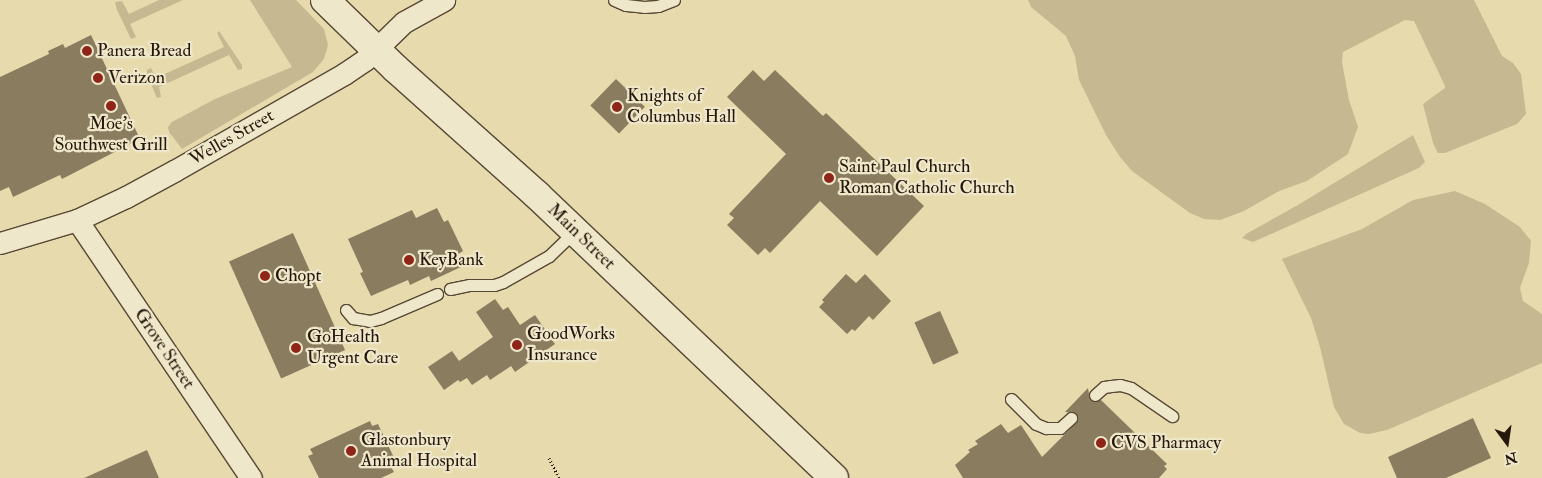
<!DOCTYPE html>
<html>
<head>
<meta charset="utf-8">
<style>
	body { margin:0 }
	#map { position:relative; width:1542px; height:478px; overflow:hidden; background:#e7daad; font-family:"IM FELL Double Pica",serif }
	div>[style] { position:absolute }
	.green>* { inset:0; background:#c6b991 }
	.building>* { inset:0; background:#8a7c5f; transform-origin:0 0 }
	.path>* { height:3px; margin-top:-1.5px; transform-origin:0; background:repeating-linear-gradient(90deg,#26170b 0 1px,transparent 0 3.5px) }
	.roads { filter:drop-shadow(1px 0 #564834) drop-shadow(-1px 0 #564834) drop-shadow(0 1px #564834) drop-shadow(0 -1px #564834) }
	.lane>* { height:11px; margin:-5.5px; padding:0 5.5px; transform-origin:5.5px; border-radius:5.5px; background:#efe7ca }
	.street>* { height:21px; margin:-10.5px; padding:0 10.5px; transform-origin:10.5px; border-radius:10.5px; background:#efe7ca }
	.secondary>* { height:28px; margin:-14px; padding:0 14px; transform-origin:14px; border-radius:14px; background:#efe7ca }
	.dots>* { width:14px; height:14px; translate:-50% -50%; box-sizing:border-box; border:2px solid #efe7ca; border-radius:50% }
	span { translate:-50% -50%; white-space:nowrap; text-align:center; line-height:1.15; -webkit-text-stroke:4.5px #efe7ca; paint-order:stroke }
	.poi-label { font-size:18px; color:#26170b }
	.left { translate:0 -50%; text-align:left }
	.street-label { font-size:18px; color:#26170b }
	.north { position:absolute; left:1482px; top:418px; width:50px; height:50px; -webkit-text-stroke:4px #efe7ca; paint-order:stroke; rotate:166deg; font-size:14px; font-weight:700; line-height:20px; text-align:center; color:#26170b }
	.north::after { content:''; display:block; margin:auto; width:18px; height:22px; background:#26170b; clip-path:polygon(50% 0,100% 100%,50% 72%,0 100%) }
</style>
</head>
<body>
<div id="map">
	<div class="green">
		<div style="clip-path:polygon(159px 0,183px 0,130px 24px,136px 37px,131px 39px,117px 10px,115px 2px,122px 1px,129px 14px)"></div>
		<div style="clip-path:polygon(250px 0,296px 0,324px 29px,328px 45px,324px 59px,313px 72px,182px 149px,169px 132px,168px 127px,172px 122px,215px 99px,292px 67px)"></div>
		<div style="clip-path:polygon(1028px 0,1474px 0,1502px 56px,1513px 63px,1521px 74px,1526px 114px,1517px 124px,1445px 153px,1438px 153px,1433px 143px,1423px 104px,1445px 88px,1445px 86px,1414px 21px,1405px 20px,1343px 52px,1342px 62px,1349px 100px,1358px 127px,1348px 154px,1307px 181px,1279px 191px,1244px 211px,1220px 220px,1204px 219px,1190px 213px,1132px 171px,1120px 157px,1106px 135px,1079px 80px,1075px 56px,1066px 36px,1031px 7px)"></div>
		<div style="clip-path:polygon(219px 31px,242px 65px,242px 69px,238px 70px,229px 55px,159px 87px,161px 97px,157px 98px,147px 75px,147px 70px,151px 68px,156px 78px,224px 47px,217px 33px)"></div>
		<div style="clip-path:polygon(1413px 135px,1425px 162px,1419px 168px,1253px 242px,1242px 238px,1246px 234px,1298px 205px)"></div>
		<div style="clip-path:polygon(1455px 191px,1485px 204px,1520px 227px,1531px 241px,1529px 263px,1520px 288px,1523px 301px,1542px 314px,1542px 363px,1387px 430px,1369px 434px,1360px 433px,1344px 424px,1334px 407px,1320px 347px,1311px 318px,1282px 259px,1362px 229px,1413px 200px)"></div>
	</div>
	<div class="building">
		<div style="clip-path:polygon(91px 35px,140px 139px,62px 179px,60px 175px,13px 197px,9px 187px,0 191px,0 77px,49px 54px,48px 51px,63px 44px,65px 48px)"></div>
		<div style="clip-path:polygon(753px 70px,764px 81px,775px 70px,823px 116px,826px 113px,924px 206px,877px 256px,820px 201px,770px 253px,765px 248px,758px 255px,727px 225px,734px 218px,729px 214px,786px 154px,727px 97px)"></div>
		<div style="left:616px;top:79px;width:40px;height:37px;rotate:44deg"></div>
		<div style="clip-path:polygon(437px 208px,444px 222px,448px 220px,463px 251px,458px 254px,463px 266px,431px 281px,429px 276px,410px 285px,408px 280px,371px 296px,360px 273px,363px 272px,348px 239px,412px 210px,416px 218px)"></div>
		<div style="left:293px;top:233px;width:128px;height:70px;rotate:66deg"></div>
		<div style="clip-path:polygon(846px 274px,856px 283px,865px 274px,891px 301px,873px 320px,869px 316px,855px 331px,852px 329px,847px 334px,819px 307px,824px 302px,822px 300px)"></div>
		<div style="clip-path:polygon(495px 299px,503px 310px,508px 307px,520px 325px,535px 315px,555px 344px,515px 372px,511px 366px,490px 380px,487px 375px,472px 385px,467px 378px,460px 382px,458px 380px,444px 390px,428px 367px,452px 351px,459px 361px,493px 337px,476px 312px)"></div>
		<div style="left:940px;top:311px;width:46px;height:28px;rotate:66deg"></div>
		<div style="clip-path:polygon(1088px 388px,1090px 400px,1096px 402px,1101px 400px,1167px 464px,1164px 466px,1167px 469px,1159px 478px,963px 478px,955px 465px,970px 452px,968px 450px,978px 444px,975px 441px,1001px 424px,1008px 433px,1021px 425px,1042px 457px,1076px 423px,1078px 417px,1076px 413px,1065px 412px)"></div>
		<div style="clip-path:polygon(1473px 418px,1491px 458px,1446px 478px,1397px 478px,1388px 457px)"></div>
		<div style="clip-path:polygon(370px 421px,372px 426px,378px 424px,397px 464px,391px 467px,394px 472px,381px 478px,319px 478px,308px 456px,313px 454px,310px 449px)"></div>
		<div style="clip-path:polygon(147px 450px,159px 478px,84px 478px)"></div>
	</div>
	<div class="path">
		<div style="left:549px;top:458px;width:22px;rotate:63deg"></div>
	</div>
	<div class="roads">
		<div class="lane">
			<div style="left:614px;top:0;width:13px;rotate:23deg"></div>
			<div style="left:626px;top:5px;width:18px;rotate:6deg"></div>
			<div style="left:644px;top:7px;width:14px;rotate:-4deg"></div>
			<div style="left:658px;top:6px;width:17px;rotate:-21deg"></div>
			<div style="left:450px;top:289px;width:19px;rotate:-12deg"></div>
			<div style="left:469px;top:285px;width:25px"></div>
			<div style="left:494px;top:285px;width:9px;rotate:-18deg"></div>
			<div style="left:503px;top:282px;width:53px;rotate:-29.5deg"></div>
			<div style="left:549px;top:256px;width:36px;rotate:-44deg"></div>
			<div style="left:346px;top:310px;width:11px;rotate:49deg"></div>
			<div style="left:353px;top:318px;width:17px;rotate:10deg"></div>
			<div style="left:370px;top:321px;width:11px;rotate:-15deg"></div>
			<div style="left:381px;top:318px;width:61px;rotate:-23.2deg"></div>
			<div style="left:1095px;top:395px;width:12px;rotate:-42deg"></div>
			<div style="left:1104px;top:387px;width:7px;rotate:-8deg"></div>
			<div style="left:1111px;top:386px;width:9px;rotate:-6deg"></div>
			<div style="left:1120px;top:385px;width:11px;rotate:15deg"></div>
			<div style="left:1131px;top:388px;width:50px;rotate:34.3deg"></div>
			<div style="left:1011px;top:399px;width:35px;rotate:45deg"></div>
			<div style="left:1036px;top:424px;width:11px;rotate:22deg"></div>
			<div style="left:1046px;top:428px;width:14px"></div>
			<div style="left:1060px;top:428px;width:15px;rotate:-42deg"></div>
		</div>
		<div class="street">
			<div style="left:77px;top:220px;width:311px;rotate:56deg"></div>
			<div style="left:0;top:243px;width:80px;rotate:-16.6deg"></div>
			<div style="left:77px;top:220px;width:54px;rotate:-25.1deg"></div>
			<div style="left:126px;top:197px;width:55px;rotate:-28.4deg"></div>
			<div style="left:174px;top:171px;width:196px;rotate:-29.7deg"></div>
			<div style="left:344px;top:74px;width:25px;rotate:-34deg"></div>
			<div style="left:365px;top:60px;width:54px;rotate:-44.3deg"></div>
			<div style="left:404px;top:22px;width:46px;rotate:-28.8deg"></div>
		</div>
		<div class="secondary">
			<div style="left:325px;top:0;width:99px;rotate:44.2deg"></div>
			<div style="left:396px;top:69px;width:189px;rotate:41.8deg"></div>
			<div style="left:537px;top:195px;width:410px;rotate:43.6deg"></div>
		</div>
	</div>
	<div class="dots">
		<div style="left:87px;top:51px;background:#8f2418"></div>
		<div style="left:98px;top:78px;background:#8f2418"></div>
		<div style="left:111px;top:106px;background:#8f2418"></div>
		<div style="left:617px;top:107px;background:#8f2418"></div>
		<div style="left:829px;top:178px;background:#8f2418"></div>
		<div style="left:409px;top:260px;background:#8f2418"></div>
		<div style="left:265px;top:276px;background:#8f2418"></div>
		<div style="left:517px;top:345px;background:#8f2418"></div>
		<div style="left:296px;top:348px;background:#8f2418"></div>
		<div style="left:1101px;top:443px;background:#8f2418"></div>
		<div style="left:351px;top:451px;background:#8f2418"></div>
	</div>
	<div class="poi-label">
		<span class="left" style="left:97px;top:51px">Panera Bread</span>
		<span class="left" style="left:108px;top:78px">Verizon</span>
		<span class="left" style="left:627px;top:107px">Knights of<br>Columbus Hall</span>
		<span style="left:111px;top:135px">Moe's<br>Southwest Grill</span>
		<span class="left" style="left:839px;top:178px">Saint Paul Church<br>Roman Catholic Church</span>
		<span class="left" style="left:419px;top:260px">KeyBank</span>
		<span class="left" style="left:275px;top:276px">Chopt</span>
		<span class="left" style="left:527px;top:345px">GoodWorks<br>Insurance</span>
		<span class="left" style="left:307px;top:348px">GoHealth<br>Urgent Care</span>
		<span class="left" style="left:361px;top:451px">Glastonbury<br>Animal Hospital</span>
		<span class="left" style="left:1111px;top:443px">CVS Pharmacy</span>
	</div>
	<div class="street-label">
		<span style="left:232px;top:138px;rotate:-30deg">Welles Street</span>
		<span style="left:581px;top:237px;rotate:44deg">Main Street</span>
		<span style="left:164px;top:349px;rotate:56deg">Grove Street</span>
	</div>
	<div class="north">N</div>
</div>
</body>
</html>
